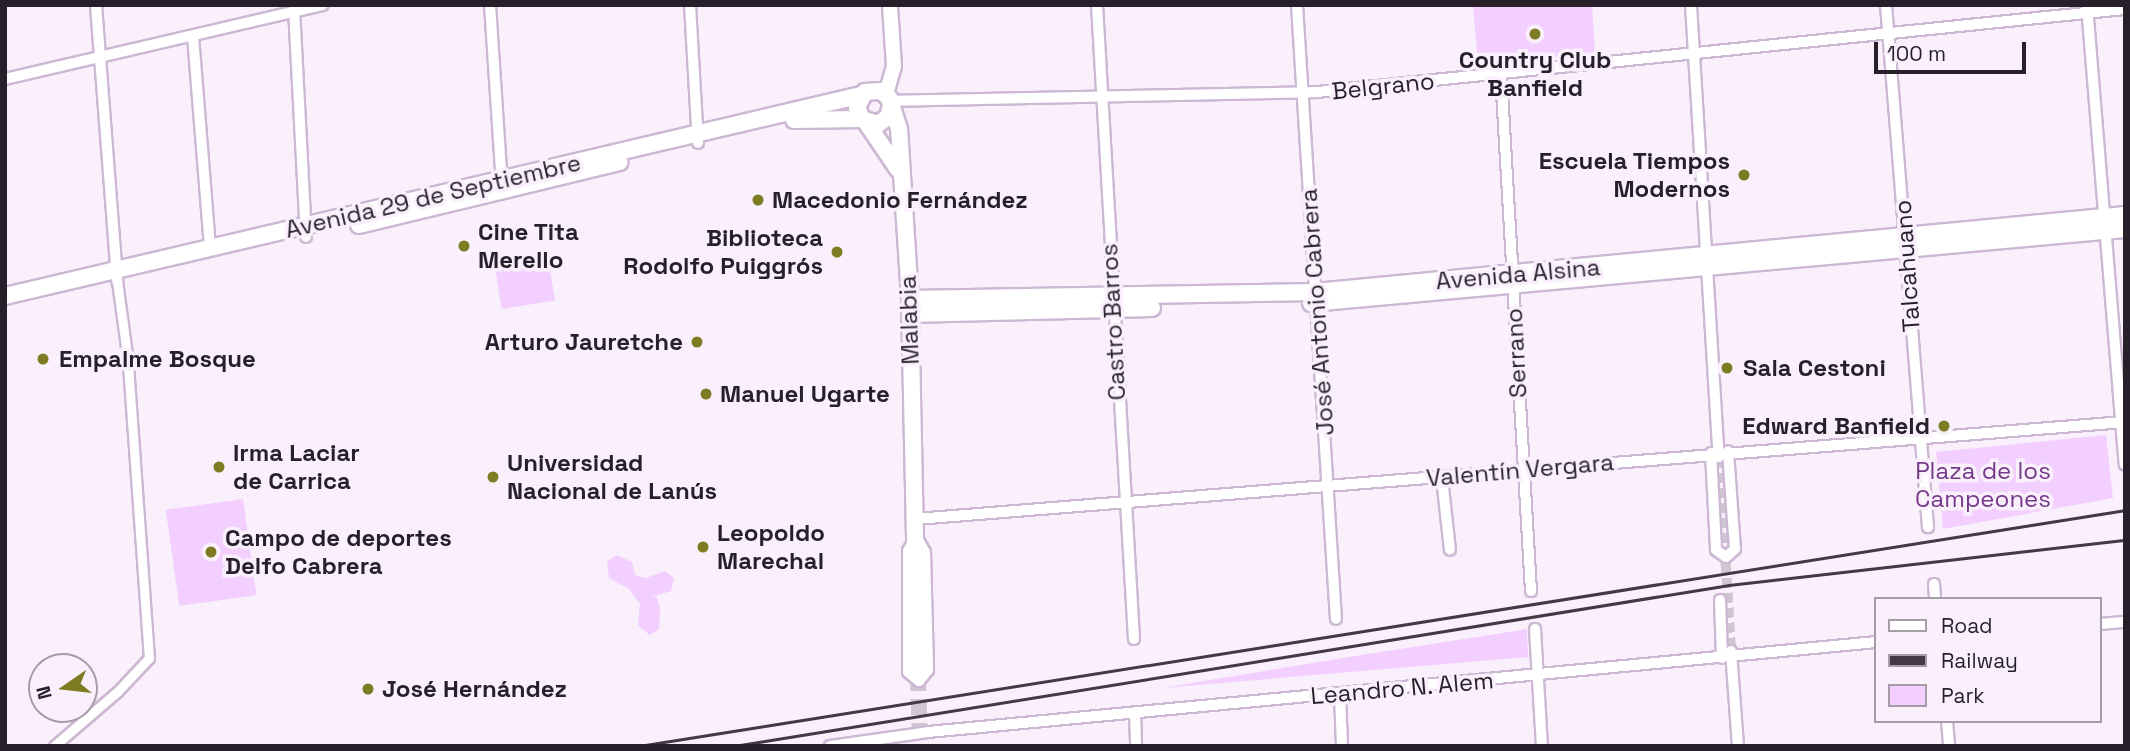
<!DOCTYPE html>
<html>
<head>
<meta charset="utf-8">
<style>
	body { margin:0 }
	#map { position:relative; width:2130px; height:751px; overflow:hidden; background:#f9f0fc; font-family:"Space Grotesk",sans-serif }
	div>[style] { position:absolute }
	.green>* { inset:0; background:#f2cffe; transform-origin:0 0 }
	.minor-tunnel>* { height:10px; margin-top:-5px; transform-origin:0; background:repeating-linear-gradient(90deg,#cfc6d2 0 10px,transparent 0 15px) }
	.secondary-tunnel>* { height:16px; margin-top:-8px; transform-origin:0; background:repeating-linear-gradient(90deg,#cfc6d2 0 16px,transparent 0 24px) }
	.roads { filter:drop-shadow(2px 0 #cdb8d4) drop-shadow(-2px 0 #cdb8d4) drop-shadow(0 2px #cdb8d4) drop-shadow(0 -2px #cdb8d4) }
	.pedestrian>* { height:9px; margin:-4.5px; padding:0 4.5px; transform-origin:4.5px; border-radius:4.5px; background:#fff }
	.minor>* { height:10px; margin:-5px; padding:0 5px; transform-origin:5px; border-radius:5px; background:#fff }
	.tertiary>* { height:14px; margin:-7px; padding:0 7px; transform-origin:7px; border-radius:7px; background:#fff }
	.secondary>* { height:16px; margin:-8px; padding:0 8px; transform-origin:8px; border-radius:8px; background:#fff }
	.rail>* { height:2.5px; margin:-1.25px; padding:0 1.25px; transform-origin:1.25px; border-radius:1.25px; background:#423944 }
	.dots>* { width:19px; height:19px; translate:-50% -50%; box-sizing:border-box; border:4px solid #f9f0fc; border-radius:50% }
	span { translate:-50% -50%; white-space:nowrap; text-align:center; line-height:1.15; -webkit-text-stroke:7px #f9f0fc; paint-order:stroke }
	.poi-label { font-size:24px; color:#271f29; font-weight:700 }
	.right { translate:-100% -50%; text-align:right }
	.left { translate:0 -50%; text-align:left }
	.street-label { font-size:24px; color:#271f29 }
	.park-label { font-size:24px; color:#763889 }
	.frame { position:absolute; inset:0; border:7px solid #271f29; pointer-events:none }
	.legend { position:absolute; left:1874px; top:597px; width:228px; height:126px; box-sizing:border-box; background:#f9f0fc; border:2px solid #a59ca8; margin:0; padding:9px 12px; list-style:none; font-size:21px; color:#271f29 }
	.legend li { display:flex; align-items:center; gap:14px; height:35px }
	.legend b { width:35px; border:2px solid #a59ca8 }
	.north { position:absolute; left:28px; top:653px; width:70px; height:70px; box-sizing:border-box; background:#f9f0fc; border:2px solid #a59ca8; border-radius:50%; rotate:256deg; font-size:19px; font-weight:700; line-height:28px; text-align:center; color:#271f29 }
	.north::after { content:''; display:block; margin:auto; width:24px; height:32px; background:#7e7c23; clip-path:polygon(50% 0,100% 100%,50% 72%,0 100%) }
	.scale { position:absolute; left:1874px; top:42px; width:152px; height:32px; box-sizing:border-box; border:4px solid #271f29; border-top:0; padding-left:9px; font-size:21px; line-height:24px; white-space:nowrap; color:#271f29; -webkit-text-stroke:5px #f9f0fc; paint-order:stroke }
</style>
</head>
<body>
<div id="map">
	<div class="green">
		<div style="clip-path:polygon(1473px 5px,1592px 5px,1595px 53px,1478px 64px)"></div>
		<div style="left:549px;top:263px;width:38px;height:54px;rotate:81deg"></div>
		<div style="clip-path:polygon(2106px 435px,2113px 498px,1943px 529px,1936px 452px)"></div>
		<div style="left:243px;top:499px;width:97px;height:78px;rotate:82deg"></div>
		<div style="clip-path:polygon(617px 555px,632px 562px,635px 575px,646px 578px,665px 571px,674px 578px,671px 591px,652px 597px,657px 597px,660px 609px,659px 629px,650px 635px,638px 626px,640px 604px,629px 589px,609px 578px,607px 561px)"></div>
		<div style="clip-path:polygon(1527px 629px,1528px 657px,1162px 688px,1349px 657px)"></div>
	</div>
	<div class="minor-tunnel">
		<div style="left:1719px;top:458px;width:192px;rotate:86.4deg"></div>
	</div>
	<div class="secondary-tunnel">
		<div style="left:918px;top:675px;width:71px;rotate:88.4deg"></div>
	</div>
	<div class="roads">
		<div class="pedestrian">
			<div style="left:54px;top:746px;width:84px;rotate:-40.7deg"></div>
			<div style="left:118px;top:691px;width:45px;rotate:-46.8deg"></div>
			<div style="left:149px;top:658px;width:305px;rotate:-94.1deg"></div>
			<div style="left:127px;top:354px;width:74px;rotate:-97.8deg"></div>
		</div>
		<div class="minor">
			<div style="left:96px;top:5px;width:277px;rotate:85.6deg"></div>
			<div style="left:490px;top:5px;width:180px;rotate:86.2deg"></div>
			<div style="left:690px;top:5px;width:138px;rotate:86.7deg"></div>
			<div style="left:1097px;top:5px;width:635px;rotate:86.66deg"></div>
			<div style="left:1297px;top:5px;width:615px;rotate:86.37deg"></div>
			<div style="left:1691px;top:5px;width:453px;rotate:86.5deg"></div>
			<div style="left:1886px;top:5px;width:524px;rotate:85.4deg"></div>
			<div style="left:2087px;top:6px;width:460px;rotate:85.3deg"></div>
			<div style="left:294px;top:8px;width:229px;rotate:87deg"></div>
			<div style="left:193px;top:36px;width:214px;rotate:85.4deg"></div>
			<div style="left:1501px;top:74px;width:518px;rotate:86.68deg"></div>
			<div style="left:5px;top:79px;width:326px;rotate:-13.1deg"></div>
			<div style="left:890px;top:101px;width:427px;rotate:-1.2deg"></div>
			<div style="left:1317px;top:92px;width:812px;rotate:-5.87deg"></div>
			<div style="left:1711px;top:453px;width:97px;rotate:87deg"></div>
			<div style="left:1716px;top:550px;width:12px;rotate:35deg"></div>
			<div style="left:1726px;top:557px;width:12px;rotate:-42deg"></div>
			<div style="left:1735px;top:549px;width:98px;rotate:-94.1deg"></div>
			<div style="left:1442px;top:478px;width:72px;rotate:83.7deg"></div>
			<div style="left:916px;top:519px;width:1213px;rotate:-4.59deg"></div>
			<div style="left:916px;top:536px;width:18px;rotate:61deg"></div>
			<div style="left:925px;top:552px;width:118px;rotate:88.5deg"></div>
			<div style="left:928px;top:670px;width:14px;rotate:129deg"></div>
			<div style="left:919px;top:681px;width:14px;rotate:-141deg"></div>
			<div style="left:908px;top:672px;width:121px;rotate:-90deg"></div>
			<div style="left:908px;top:551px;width:17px;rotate:-62deg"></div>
			<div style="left:1934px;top:584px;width:15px;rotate:86deg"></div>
			<div style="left:1720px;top:600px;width:58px;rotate:88deg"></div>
			<div style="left:2100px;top:624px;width:25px;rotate:-5deg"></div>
			<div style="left:1535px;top:629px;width:117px;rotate:86.6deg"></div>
			<div style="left:1731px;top:651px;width:95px;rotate:85.8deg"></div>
			<div style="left:1340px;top:694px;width:52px;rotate:87.8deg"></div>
			<div style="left:1135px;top:713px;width:33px;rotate:88deg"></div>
			<div style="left:1947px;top:721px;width:25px;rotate:85deg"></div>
			<div style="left:830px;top:746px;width:99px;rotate:-8.1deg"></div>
			<div style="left:928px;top:732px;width:952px;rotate:-5.42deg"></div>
		</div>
		<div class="tertiary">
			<div style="left:886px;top:94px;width:29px;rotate:-74deg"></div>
			<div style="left:894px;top:66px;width:61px;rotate:-93.8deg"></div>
		</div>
		<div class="secondary">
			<div style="left:891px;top:105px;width:12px;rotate:104deg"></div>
			<div style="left:888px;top:117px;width:12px;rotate:145deg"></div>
			<div style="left:878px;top:124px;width:17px;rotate:-163deg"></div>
			<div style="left:862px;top:119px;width:13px;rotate:-113deg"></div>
			<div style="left:857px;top:107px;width:17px;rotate:-62deg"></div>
			<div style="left:865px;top:92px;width:16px;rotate:-4deg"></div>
			<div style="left:881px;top:91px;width:11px;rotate:41deg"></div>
			<div style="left:889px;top:98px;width:32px;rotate:72deg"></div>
			<div style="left:899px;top:128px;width:171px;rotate:86.3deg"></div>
			<div style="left:910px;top:299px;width:376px;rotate:88.8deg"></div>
			<div style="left:794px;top:120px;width:68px;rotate:-0.8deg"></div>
			<div style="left:866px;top:122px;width:57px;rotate:55.8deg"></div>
			<div style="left:359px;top:225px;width:268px;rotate:-13.6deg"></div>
			<div style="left:5px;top:296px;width:879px;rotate:-13.21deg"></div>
			<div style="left:910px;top:299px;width:405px;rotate:-1deg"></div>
			<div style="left:1315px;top:292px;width:814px;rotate:-5.43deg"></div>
			<div style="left:1311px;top:303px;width:817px;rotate:-5.19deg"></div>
			<div style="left:910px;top:314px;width:242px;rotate:-1.4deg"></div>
		</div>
	</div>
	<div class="rail">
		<div style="left:639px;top:746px;width:1505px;rotate:-9.02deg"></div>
		<div style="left:734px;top:746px;width:1008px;rotate:-9.19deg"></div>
		<div style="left:1729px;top:585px;width:399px;rotate:-6.5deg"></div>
	</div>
	<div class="dots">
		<div style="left:1535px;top:34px;background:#7e7c23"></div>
		<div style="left:1744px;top:175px;background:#7e7c23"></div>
		<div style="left:758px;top:200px;background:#7e7c23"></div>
		<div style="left:464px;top:246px;background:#7e7c23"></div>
		<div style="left:837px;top:252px;background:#7e7c23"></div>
		<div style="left:697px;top:342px;background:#7e7c23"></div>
		<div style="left:43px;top:359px;background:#7e7c23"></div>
		<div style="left:1727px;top:368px;background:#7e7c23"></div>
		<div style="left:706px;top:394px;background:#7e7c23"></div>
		<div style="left:1944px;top:426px;background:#7e7c23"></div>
		<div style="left:219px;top:467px;background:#7e7c23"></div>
		<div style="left:493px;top:477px;background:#7e7c23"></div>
		<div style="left:703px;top:547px;background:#7e7c23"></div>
		<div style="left:211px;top:552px;background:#7e7c23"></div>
		<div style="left:368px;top:689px;background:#7e7c23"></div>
	</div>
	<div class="poi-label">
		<span style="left:1535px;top:74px">Country Club<br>Banfield</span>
		<span class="right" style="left:1730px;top:175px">Escuela Tiempos<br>Modernos</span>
		<span class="left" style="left:772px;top:200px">Macedonio Fernández</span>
		<span class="left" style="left:478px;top:246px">Cine Tita<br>Merello</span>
		<span class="right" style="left:823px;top:252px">Biblioteca<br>Rodolfo Puiggrós</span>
		<span class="right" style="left:683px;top:342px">Arturo Jauretche</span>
		<span class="left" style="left:59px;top:359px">Empalme Bosque</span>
		<span class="left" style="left:1743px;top:368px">Sala Cestoni</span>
		<span class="left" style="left:720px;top:394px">Manuel Ugarte</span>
		<span class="right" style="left:1930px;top:426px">Edward Banfield</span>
		<span class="left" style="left:233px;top:467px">Irma Laciar<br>de Carrica</span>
		<span class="left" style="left:507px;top:477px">Universidad<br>Nacional de Lanús</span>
		<span class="left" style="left:717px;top:547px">Leopoldo<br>Marechal</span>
		<span class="left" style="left:225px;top:552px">Campo de deportes<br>Delfo Cabrera</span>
		<span class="left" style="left:382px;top:689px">José Hernández</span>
	</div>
	<div class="street-label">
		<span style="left:1383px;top:86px;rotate:-6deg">Belgrano</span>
		<span style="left:433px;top:196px;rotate:-13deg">Avenida 29 de Septiembre</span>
		<span style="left:1907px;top:266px;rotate:-94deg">Talcahuano</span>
		<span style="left:1518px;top:274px;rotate:-5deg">Avenida Alsina</span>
		<span style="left:1317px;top:312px;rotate:-94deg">José Antonio Cabrera</span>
		<span style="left:909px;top:320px;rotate:-92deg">Malabia</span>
		<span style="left:1113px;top:322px;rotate:-93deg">Castro Barros</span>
		<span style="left:1516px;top:353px;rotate:-93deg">Serrano</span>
		<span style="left:1520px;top:470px;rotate:-5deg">Valentín Vergara</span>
		<span style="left:1402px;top:688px;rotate:-5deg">Leandro N. Alem</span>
	</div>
	<div class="park-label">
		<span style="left:1983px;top:485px">Plaza de los<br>Campeones</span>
	</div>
	<div class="frame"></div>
	<ul class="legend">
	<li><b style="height:9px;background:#fff"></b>Road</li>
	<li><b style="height:9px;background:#423944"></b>Railway</li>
	<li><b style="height:19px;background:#f2cffe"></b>Park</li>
	</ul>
	<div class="north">N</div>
	<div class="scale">100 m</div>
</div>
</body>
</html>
